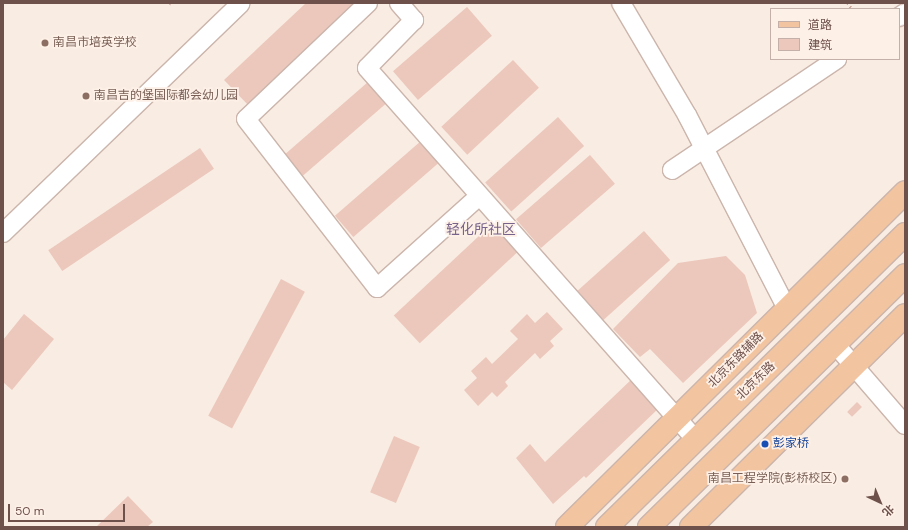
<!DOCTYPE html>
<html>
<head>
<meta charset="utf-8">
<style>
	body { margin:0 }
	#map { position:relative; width:908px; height:530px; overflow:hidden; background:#f9ece2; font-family:"DM Sans","Noto Sans SC",sans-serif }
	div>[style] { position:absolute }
	.building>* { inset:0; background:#ecc7bc; transform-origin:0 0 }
	.path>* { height:2.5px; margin-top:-1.25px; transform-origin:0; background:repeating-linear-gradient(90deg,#d0aaa0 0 1px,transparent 0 4px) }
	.roads { filter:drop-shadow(1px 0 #cbb5ac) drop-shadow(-1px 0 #cbb5ac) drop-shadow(0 1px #cbb5ac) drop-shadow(0 -1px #cbb5ac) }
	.minor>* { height:18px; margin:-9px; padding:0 9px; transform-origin:9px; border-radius:9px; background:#fff }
	.major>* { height:22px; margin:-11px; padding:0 11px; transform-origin:11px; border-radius:11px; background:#f2c5a0 }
	.dots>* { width:11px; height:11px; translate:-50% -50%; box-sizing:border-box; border:2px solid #fdf0e7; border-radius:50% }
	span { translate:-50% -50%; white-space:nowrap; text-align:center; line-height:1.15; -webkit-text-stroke:3.5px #fdf0e7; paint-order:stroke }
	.education-label { font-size:12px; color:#785e54 }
	.left { translate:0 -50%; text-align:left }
	.right { translate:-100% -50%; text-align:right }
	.street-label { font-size:12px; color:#6e514b }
	.transit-label { font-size:12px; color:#164399 }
	.quarter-label { font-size:14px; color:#77638b }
	.frame { position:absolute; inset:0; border:4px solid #6e514b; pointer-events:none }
	.legend { position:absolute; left:770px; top:8px; width:130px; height:52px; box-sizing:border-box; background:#fdf0e7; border:1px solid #c4b0a9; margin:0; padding:5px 7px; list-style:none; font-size:12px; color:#6e514b }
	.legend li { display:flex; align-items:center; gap:8px; height:20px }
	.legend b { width:20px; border:1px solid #c4b0a9 }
	.north { position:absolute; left:860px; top:482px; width:40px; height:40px; -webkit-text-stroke:3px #fdf0e7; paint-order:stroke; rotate:136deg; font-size:11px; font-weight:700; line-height:16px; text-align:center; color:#6e514b }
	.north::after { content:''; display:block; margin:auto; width:14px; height:18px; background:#6e514b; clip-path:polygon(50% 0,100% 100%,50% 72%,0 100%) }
	.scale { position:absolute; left:8px; top:504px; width:117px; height:18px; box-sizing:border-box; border:2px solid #6e514b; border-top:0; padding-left:5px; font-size:12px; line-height:14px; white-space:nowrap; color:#6e514b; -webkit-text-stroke:3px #fdf0e7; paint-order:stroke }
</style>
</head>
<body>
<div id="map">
	<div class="building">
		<div style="clip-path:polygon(306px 3px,362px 3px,251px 108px,224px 80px)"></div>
		<div style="left:467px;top:7px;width:38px;height:98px;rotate:49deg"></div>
		<div style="left:513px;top:60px;width:38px;height:98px;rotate:47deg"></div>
		<div style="left:368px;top:82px;width:28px;height:113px;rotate:49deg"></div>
		<div style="left:558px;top:117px;width:39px;height:98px;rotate:48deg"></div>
		<div style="left:421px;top:141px;width:28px;height:114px;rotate:49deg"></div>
		<div style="left:200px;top:148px;width:25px;height:183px;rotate:56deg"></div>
		<div style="left:590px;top:155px;width:38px;height:98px;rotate:49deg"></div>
		<div style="left:494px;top:222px;width:38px;height:137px;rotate:47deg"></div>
		<div style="left:644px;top:231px;width:39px;height:98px;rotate:48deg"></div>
		<div style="clip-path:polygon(726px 256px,745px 275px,757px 313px,683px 383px,650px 349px,640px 357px,613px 329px,678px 263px)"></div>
		<div style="left:281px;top:279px;width:27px;height:155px;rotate:28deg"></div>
		<div style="clip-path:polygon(547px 312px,563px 329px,550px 341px,554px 346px,540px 359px,535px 353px,505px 382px,508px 386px,497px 397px,492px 392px,478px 406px,464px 390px,477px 378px,471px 371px,486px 357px,492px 364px,518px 339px,510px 331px,527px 314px,535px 323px)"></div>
		<div style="clip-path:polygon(24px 314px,54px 339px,12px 390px,3px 382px,3px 340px)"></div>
		<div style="clip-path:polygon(633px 378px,661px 406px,586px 478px,584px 476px,553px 504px,516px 458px,530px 444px,545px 462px)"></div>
		<div style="left:857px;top:402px;width:7px;height:14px;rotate:45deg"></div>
		<div style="left:394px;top:436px;width:28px;height:61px;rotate:23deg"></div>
		<div style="clip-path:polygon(128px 496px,153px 522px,147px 527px,96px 527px)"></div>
	</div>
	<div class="path">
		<div style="left:848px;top:3px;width:7px;rotate:56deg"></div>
		<div style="left:169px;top:4px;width:1px;rotate:-45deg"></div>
	</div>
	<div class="roads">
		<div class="minor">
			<div style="left:368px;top:3px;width:168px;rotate:136.4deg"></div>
			<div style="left:246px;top:119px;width:214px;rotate:52.2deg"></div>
			<div style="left:377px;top:288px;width:137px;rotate:-42deg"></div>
			<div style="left:399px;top:3px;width:23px;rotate:49deg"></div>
			<div style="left:414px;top:20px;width:67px;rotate:134.4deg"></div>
			<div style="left:367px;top:68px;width:497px;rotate:48.5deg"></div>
			<div style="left:621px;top:3px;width:130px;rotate:59.5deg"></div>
			<div style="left:687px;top:115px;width:218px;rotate:62.7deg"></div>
			<div style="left:899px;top:17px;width:7px;rotate:-34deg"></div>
			<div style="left:672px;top:170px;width:199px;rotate:-33.9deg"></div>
			<div style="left:3px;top:233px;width:330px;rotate:-44deg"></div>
			<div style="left:835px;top:344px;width:107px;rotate:49.2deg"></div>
		</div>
		<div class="major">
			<div style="left:567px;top:527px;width:476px;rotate:-44.7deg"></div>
			<div style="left:607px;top:527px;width:418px;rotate:-44.5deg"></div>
			<div style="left:649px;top:527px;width:359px;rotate:-44.5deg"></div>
			<div style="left:691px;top:527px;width:301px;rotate:-44.7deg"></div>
		</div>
	</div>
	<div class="dots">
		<div style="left:45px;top:43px;background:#8d6e63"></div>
		<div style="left:86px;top:96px;background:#8d6e63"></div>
		<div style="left:765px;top:444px;background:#1a4fb4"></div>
		<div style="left:845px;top:479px;background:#8d6e63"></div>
	</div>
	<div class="education-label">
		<span class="left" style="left:53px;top:43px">南昌市培英学校</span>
		<span class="left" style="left:94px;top:96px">南昌吉的堡国际都会幼儿园</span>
		<span class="right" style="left:837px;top:479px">南昌工程学院(彭桥校区)</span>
	</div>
	<div class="street-label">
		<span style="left:736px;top:360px;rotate:-45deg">北京东路辅路</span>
		<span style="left:756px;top:381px;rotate:-44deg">北京东路</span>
	</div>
	<div class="transit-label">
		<span class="left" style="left:773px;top:444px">彭家桥</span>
	</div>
	<div class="quarter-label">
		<span style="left:481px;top:229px">轻化所社区</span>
	</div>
	<div class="frame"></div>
	<ul class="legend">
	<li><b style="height:5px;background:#f2c5a0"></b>道路</li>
	<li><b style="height:11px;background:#ecc7bc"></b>建筑</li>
	</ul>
	<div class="north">北</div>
	<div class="scale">50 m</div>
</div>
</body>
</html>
